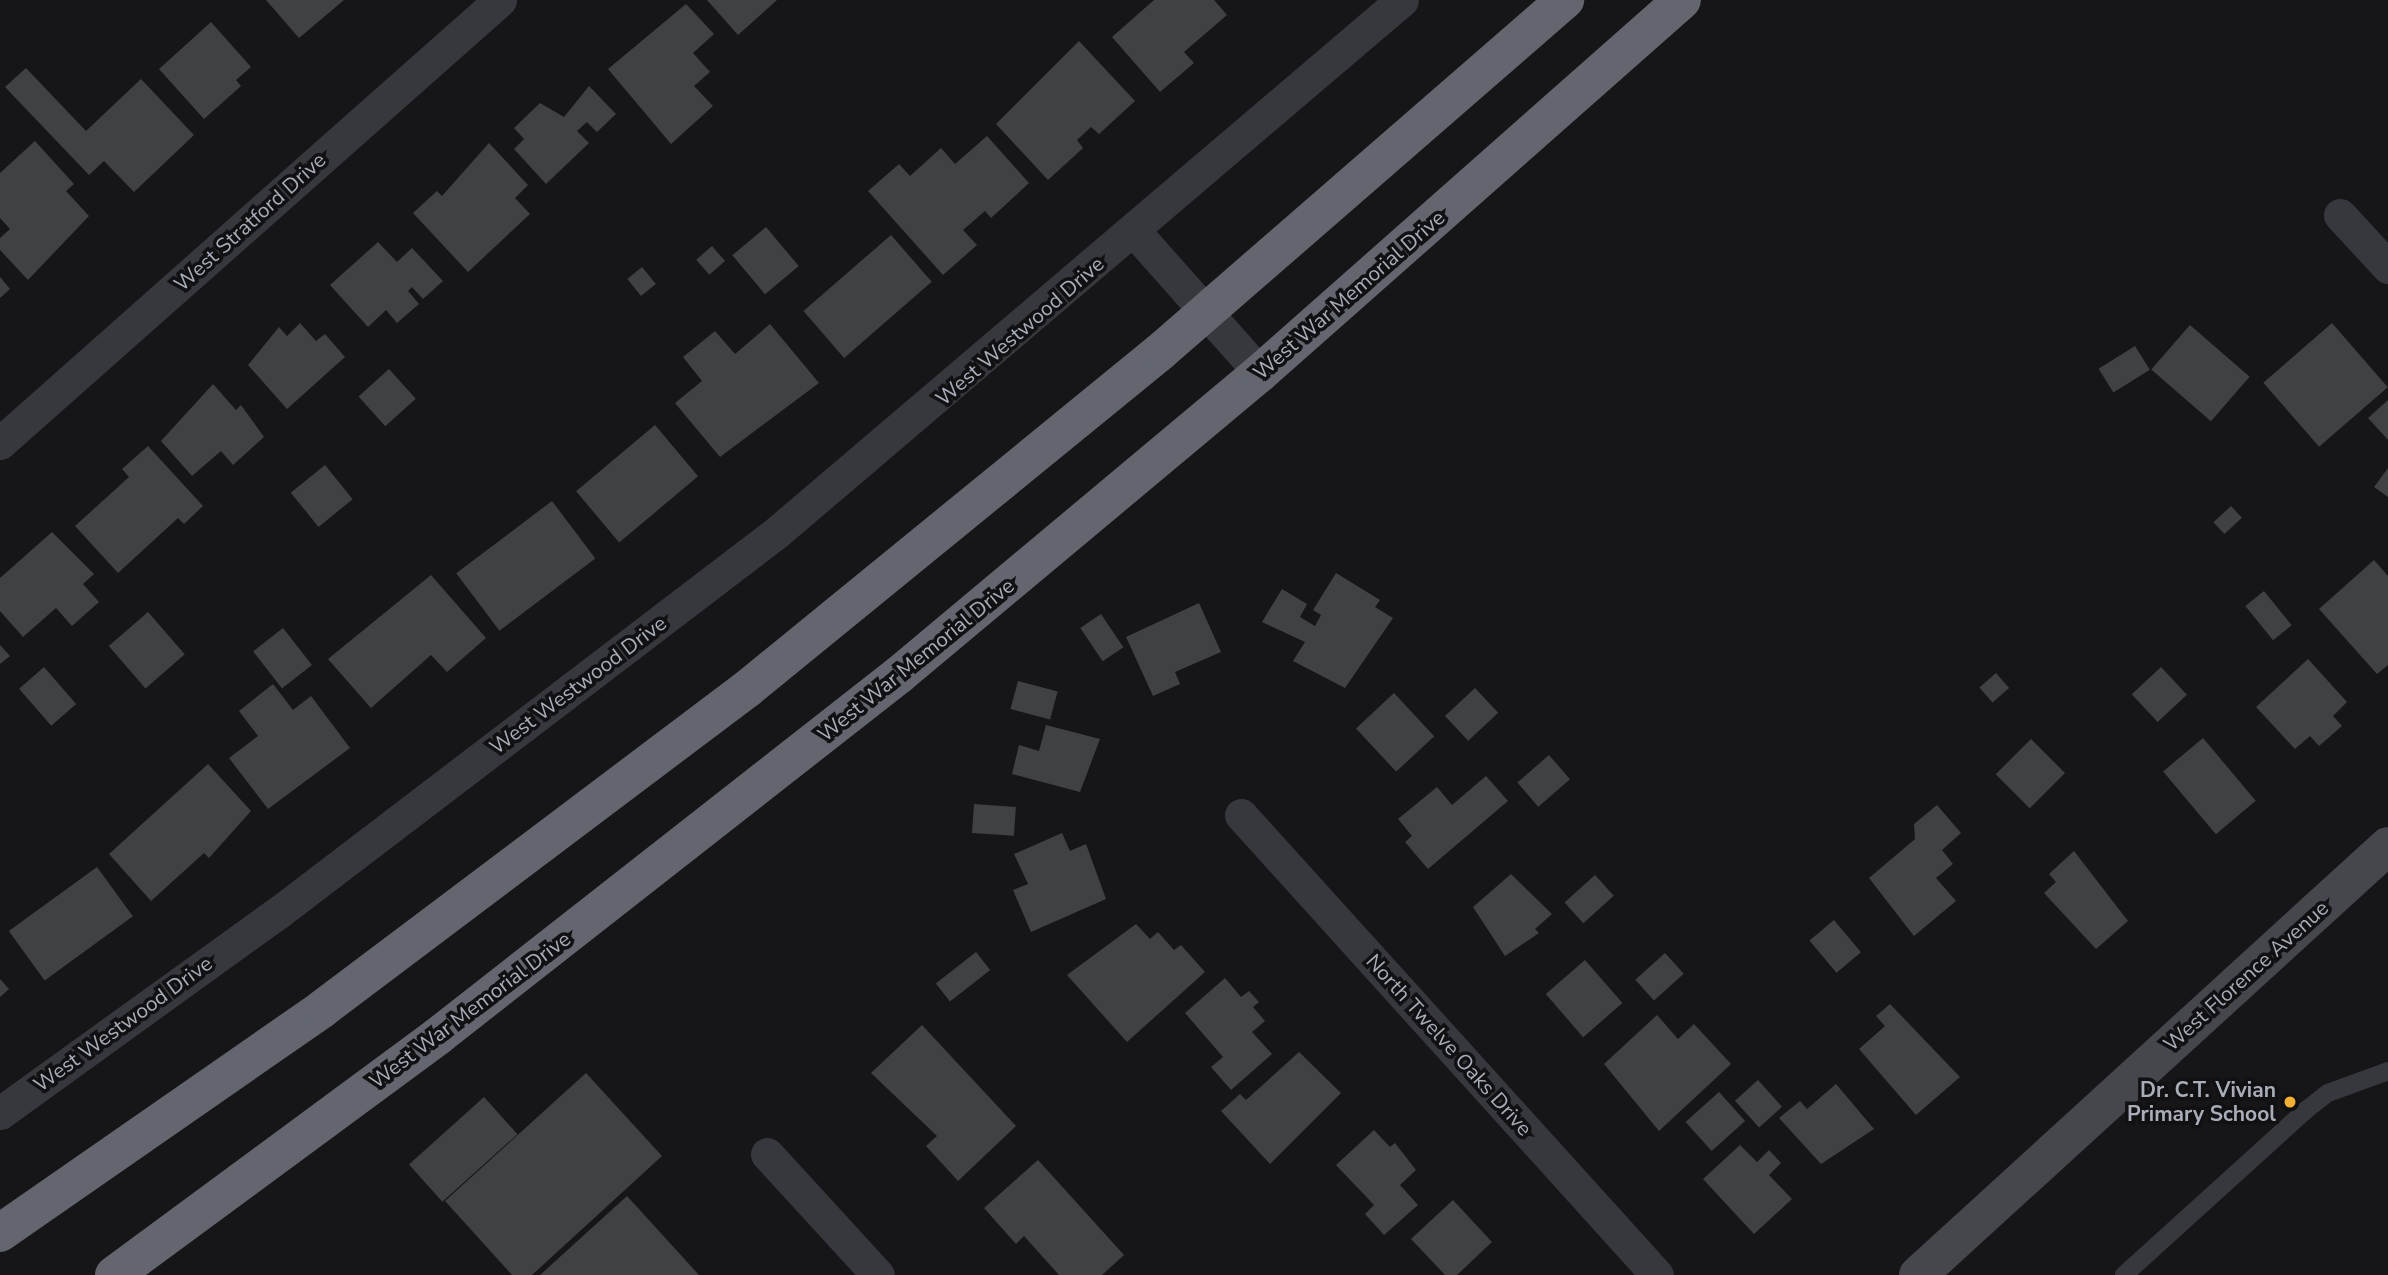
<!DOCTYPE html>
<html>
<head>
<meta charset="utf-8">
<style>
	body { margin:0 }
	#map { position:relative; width:2388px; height:1275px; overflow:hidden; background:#161618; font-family:"Nunito Sans",sans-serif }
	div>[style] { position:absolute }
	.building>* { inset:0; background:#404145; transform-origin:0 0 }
	.lane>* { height:18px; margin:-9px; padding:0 9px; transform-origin:9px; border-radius:9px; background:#37383d }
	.street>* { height:33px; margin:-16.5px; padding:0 16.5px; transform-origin:16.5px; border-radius:16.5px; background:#37383d }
	.secondary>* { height:38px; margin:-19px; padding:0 19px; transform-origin:19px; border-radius:19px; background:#45474d }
	.highway>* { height:38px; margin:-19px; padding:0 19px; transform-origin:19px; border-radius:19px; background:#63666e }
	.dots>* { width:19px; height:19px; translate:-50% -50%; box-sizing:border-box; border:4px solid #111113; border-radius:50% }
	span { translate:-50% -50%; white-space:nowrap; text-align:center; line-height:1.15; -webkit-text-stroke:7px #111113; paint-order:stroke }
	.street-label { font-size:21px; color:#a8adb8 }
	.poi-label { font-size:21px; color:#a8adb8; font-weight:700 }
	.right { translate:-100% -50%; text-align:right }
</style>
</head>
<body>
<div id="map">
	<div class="building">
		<div style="clip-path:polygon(266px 0,344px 0,299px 38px)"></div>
		<div style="clip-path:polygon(707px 0,777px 0,738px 35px)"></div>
		<div style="clip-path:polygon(1154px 0,1214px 0,1227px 15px,1184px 52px,1194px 63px,1160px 92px,1112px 37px)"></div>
		<div style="clip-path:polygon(686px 4px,714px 34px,693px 53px,710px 72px,694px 86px,713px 106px,671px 144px,608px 69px)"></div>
		<div style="clip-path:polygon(211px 22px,251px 67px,236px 80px,241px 86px,204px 119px,159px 69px)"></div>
		<div style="clip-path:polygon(1079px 41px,1135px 101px,1099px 134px,1091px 127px,1077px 140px,1083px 148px,1048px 180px,996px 124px)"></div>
		<div style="clip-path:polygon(26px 68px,86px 131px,141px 79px,194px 135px,134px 192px,104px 161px,89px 175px,5px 87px)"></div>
		<div style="clip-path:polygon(589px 86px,616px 114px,597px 132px,587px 122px,577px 131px,589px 143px,546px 184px,514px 149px,524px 139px,514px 128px,540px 103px,564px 117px)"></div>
		<div style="clip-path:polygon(987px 136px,1029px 183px,991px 218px,985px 211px,963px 230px,977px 245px,943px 275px,868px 191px,899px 164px,910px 176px,941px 148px,955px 164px)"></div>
		<div style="clip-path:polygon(35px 141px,74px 184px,66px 191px,89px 216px,28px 280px,0 250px,0 238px,10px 229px,0 218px,0 173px)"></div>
		<div style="clip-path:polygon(489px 143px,528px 185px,515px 198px,530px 214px,468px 272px,413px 213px,437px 191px,442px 196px)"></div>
		<div style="left:766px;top:227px;width:51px;height:44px;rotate:50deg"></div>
		<div style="left:891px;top:235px;width:62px;height:116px;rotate:49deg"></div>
		<div style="clip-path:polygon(378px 242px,397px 262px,412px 248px,443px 281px,423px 299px,412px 287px,408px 291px,419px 304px,397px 323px,386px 310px,368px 327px,330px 285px)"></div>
		<div style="left:712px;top:246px;width:20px;height:21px;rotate:49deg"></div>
		<div style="left:642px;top:267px;width:22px;height:19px;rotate:51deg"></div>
		<div style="clip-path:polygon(0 277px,10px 289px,0 298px)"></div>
		<div style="clip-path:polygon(300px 323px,316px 341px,325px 334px,345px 357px,287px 409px,248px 365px,279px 327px,287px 336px)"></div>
		<div style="left:2332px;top:323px;width:85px;height:91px;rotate:49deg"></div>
		<div style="clip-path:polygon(770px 324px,819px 383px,720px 457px,675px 403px,702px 381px,683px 357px,715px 331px,735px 354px)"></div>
		<div style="left:2190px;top:325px;width:79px;height:59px;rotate:41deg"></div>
		<div style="left:2135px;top:346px;width:28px;height:43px;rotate:58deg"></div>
		<div style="left:389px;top:369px;width:40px;height:41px;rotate:48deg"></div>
		<div style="clip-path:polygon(213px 384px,236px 410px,241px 405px,264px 437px,233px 465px,221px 451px,192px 476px,161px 441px)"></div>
		<div style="clip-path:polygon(2388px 400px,2388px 440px,2368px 418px)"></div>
		<div style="left:655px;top:425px;width:67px;height:103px;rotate:50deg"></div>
		<div style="clip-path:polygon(148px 446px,203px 506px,184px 524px,178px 518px,118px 573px,75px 526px,129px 477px,122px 469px)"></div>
		<div style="left:325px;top:465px;width:44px;height:44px;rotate:51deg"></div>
		<div style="clip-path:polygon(2388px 468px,2388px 497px,2374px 487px)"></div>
		<div style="left:552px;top:501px;width:72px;height:120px;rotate:53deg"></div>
		<div style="left:2231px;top:506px;width:16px;height:24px;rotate:47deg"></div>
		<div style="clip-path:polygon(52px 532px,94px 574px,83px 584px,99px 602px,72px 626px,56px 608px,23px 637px,0 611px,0 578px)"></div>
		<div style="clip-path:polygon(2374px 560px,2388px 576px,2388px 665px,2377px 674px,2319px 609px)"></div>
		<div style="clip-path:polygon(1336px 573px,1380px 600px,1375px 607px,1393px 618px,1345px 688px,1293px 661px,1305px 642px,1262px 622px,1282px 589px,1307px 604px,1300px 617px,1315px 626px,1321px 615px,1313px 610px)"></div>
		<div style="clip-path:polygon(431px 575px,486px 638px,447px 672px,431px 655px,371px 708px,328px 659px)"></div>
		<div style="left:2264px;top:591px;width:44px;height:24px;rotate:51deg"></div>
		<div style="clip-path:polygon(1199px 603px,1221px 652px,1175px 672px,1180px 684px,1153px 696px,1126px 637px)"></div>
		<div style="left:148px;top:612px;width:56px;height:52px;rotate:49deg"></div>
		<div style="left:1101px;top:614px;width:40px;height:25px;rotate:56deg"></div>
		<div style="left:283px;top:628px;width:47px;height:38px;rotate:52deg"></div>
		<div style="clip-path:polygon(0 645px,10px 656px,0 664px)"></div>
		<div style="clip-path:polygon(2308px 659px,2347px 702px,2333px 716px,2342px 726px,2319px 746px,2310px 736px,2295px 749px,2256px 707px)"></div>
		<div style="left:44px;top:667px;width:49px;height:33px;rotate:49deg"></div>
		<div style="left:2161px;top:667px;width:38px;height:40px;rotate:47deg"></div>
		<div style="left:1996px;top:673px;width:20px;height:22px;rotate:49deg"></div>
		<div style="left:1018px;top:681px;width:41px;height:29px;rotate:15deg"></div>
		<div style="clip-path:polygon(273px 684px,293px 710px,311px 696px,350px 748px,268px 809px,229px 758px,258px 736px,239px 711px)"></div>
		<div style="left:1475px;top:688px;width:34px;height:41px;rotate:47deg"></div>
		<div style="left:1394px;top:693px;width:59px;height:52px;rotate:47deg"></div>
		<div style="clip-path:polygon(1046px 725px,1100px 739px,1080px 792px,1012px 774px,1019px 745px,1039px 751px)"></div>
		<div style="left:2203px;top:738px;width:82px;height:52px;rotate:50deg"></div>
		<div style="left:2031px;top:739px;width:48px;height:50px;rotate:45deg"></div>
		<div style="left:1549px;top:755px;width:32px;height:42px;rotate:49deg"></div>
		<div style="clip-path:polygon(208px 764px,251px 811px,209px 858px,204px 853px,151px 901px,109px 854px)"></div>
		<div style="clip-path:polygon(1486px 776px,1508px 801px,1428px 869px,1405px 842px,1412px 836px,1398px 819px,1437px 787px,1452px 805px)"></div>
		<div style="left:974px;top:804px;width:42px;height:29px;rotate:4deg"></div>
		<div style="clip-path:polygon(1937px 805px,1961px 833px,1942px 850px,1953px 864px,1936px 878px,1956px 901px,1914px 936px,1869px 878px,1915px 839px,1914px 824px)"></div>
		<div style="clip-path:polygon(1062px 833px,1070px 851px,1086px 844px,1106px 899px,1031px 932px,1013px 890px,1028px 884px,1014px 854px)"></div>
		<div style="clip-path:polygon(2074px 851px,2128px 921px,2096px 949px,2044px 893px,2056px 882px,2049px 874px)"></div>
		<div style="left:97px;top:867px;width:61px;height:109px;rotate:54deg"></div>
		<div style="clip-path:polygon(1511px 874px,1552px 914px,1535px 929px,1539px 933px,1505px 956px,1473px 907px)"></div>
		<div style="left:1595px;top:875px;width:28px;height:41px;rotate:48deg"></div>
		<div style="left:1834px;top:920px;width:42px;height:32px;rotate:50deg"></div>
		<div style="clip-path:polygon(1136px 924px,1150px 939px,1158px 932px,1174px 950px,1181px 945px,1205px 972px,1127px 1042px,1067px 975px)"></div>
		<div style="left:976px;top:952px;width:23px;height:51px;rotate:52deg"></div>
		<div style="left:1665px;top:953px;width:28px;height:40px;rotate:48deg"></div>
		<div style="left:1585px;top:960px;width:57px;height:52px;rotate:49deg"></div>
		<div style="clip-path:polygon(1225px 978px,1241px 997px,1249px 991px,1259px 1002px,1253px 1007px,1265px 1021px,1252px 1032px,1272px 1054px,1231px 1090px,1211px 1067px,1223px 1057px,1185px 1013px)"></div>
		<div style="clip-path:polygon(0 979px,9px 989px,0 997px)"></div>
		<div style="clip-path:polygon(1890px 1004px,1960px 1077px,1916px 1115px,1859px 1049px,1885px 1026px,1876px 1016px)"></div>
		<div style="clip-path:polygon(1657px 1015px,1678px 1039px,1694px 1024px,1731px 1064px,1659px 1131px,1604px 1064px)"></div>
		<div style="clip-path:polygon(922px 1025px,1016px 1126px,958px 1181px,926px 1146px,937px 1136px,871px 1073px)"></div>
		<div style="clip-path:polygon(1299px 1052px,1341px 1093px,1270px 1164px,1221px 1111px,1240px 1094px,1246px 1100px)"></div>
		<div style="clip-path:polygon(586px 1073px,662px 1156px,532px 1275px,512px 1275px,445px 1201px)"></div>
		<div style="left:1758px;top:1080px;width:36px;height:31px;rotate:48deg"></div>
		<div style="clip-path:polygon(1836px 1084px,1874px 1129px,1821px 1164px,1779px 1118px,1800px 1101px,1807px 1109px)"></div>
		<div style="left:1719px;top:1092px;width:39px;height:45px;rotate:48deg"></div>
		<div style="left:484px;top:1097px;width:50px;height:101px;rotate:48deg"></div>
		<div style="clip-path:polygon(1374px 1130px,1390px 1147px,1395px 1143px,1416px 1170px,1400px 1185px,1418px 1205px,1384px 1235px,1365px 1214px,1374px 1205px,1336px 1165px)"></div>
		<div style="clip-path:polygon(1740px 1145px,1757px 1162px,1769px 1150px,1781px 1163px,1769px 1175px,1792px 1199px,1754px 1234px,1703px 1179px)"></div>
		<div style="clip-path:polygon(1038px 1160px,1124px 1255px,1102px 1275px,1059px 1275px,1024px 1236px,1016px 1244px,984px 1208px)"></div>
		<div style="clip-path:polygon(627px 1196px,699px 1275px,540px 1275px)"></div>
		<div style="clip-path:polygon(1453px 1200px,1492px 1242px,1457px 1275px,1445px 1275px,1411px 1239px)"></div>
	</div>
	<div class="lane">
		<div style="left:2124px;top:1275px;width:246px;rotate:-42.2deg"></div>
		<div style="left:2306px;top:1110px;width:28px;rotate:-38deg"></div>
		<div style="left:2328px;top:1093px;width:64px;rotate:-20.1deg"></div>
	</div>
	<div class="street">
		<div style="left:2340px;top:215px;width:71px;rotate:47.3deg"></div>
		<div style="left:1135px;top:232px;width:188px;rotate:48.4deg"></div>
		<div style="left:0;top:443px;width:668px;rotate:-41.54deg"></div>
		<div style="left:1241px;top:815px;width:620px;rotate:47.88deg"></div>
		<div style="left:0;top:1113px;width:344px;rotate:-35.8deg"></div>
		<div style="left:279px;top:912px;width:625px;rotate:-37.33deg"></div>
		<div style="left:776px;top:533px;width:822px;rotate:-40.41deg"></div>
		<div style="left:767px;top:1154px;width:164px;rotate:47.5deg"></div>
	</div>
	<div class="secondary">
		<div style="left:1918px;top:1275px;width:636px;rotate:-42.39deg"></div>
	</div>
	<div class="highway">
		<div style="left:0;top:1233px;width:392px;rotate:-34.8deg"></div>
		<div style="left:322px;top:1009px;width:532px;rotate:-36.98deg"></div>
		<div style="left:747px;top:689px;width:533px;rotate:-39.21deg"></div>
		<div style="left:1160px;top:352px;width:537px;rotate:-41deg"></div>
		<div style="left:114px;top:1275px;width:403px;rotate:-36.4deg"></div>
		<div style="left:438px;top:1036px;width:587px;rotate:-38.08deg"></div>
		<div style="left:900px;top:674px;width:469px;rotate:-39.9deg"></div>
		<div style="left:1260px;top:373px;width:563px;rotate:-41.47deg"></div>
	</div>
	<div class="dots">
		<div style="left:2290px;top:1102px;background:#f2b134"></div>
	</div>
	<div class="street-label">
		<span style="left:250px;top:222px;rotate:-42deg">West Stratford Drive</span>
		<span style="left:1349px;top:295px;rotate:-41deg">West War Memorial Drive</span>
		<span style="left:1020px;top:331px;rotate:-41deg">West Westwood Drive</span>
		<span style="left:916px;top:660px;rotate:-39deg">West War Memorial Drive</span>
		<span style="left:578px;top:685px;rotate:-37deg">West Westwood Drive</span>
		<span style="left:2246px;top:976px;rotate:-42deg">West Florence Avenue</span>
		<span style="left:470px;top:1010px;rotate:-37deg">West War Memorial Drive</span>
		<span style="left:123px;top:1024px;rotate:-36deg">West Westwood Drive</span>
		<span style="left:1449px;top:1045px;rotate:48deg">North Twelve Oaks Drive</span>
	</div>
	<div class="poi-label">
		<span class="right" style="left:2276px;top:1102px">Dr. C.T. Vivian<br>Primary School</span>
	</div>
</div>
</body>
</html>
